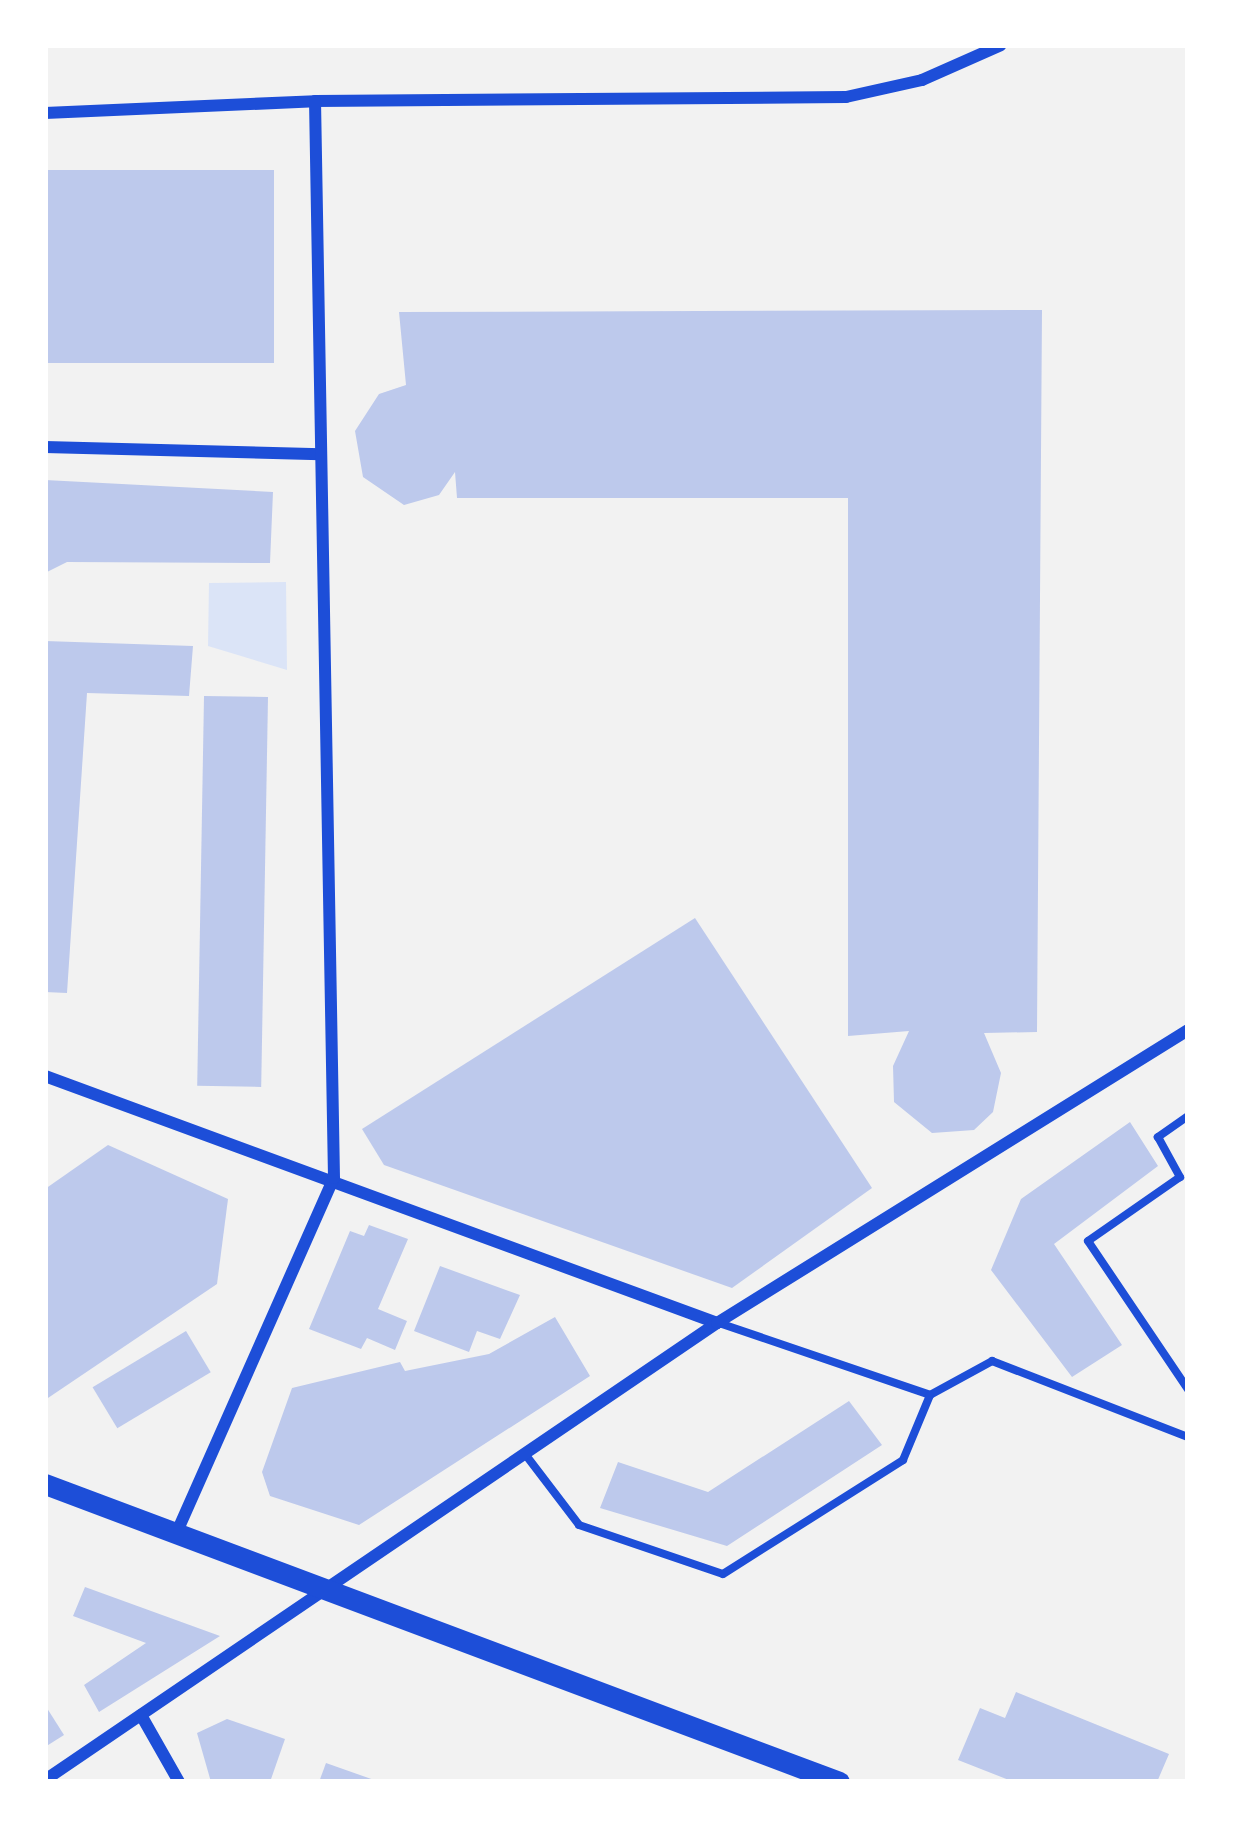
<!DOCTYPE html>
<html>
<head>
<meta charset="utf-8">
<style>
	body { margin:0 }
	#map { position:relative; width:1233px; height:1827px; overflow:hidden; background:#f2f2f2; font-family:"Source Sans 3",sans-serif }
	div>[style] { position:absolute }
	.green>* { inset:0; background:#dbe4f7 }
	.building>* { inset:0; background:#bdc9ec; transform-origin:0 0 }
	.service>* { height:8px; margin:-4px; padding:0 4px; transform-origin:4px; border-radius:4px; background:#1d4ed8 }
	.minor>* { height:12px; margin:-6px; padding:0 6px; transform-origin:6px; border-radius:6px; background:#1d4ed8 }
	.secondary>* { height:21px; margin:-10.5px; padding:0 10.5px; transform-origin:10.5px; border-radius:10.5px; background:#1d4ed8 }
	span { translate:-50% -50%; white-space:nowrap; text-align:center; line-height:1.15; -webkit-text-stroke:9px #fff; paint-order:stroke }
	.frame { position:absolute; inset:0; border:48px solid #fff; pointer-events:none }
</style>
</head>
<body>
<div id="map">
	<div class="green">
		<div style="clip-path:polygon(286px 582px,287px 670px,208px 646px,209px 583px)"></div>
	</div>
	<div class="building">
		<div style="left:274px;top:170px;width:193px;height:229px;rotate:90deg"></div>
		<div style="clip-path:polygon(1042px 310px,1037px 1032px,984px 1033px,1001px 1073px,993px 1112px,974px 1130px,932px 1133px,894px 1102px,893px 1066px,909px 1031px,848px 1036px,848px 498px,457px 498px,455px 472px,439px 495px,404px 505px,363px 477px,355px 431px,379px 394px,406px 385px,399px 312px)"></div>
		<div style="clip-path:polygon(45px 480px,273px 492px,270px 563px,67px 562px,45px 573px)"></div>
		<div style="clip-path:polygon(45px 641px,193px 646px,189px 696px,87px 693px,67px 993px,45px 992px)"></div>
		<div style="left:268px;top:697px;width:390px;height:64px;rotate:91deg"></div>
		<div style="clip-path:polygon(695px 918px,872px 1188px,732px 1288px,384px 1165px,362px 1129px)"></div>
		<div style="clip-path:polygon(1130px 1122px,1158px 1166px,1054px 1244px,1122px 1345px,1072px 1377px,991px 1270px,1021px 1199px)"></div>
		<div style="clip-path:polygon(108px 1145px,228px 1199px,217px 1284px,45px 1400px,45px 1189px)"></div>
		<div style="clip-path:polygon(369px 1225px,408px 1239px,378px 1309px,407px 1321px,395px 1350px,367px 1338px,361px 1349px,309px 1329px,350px 1231px,364px 1236px)"></div>
		<div style="clip-path:polygon(440px 1266px,520px 1295px,500px 1339px,477px 1331px,469px 1352px,414px 1331px)"></div>
		<div style="clip-path:polygon(555px 1317px,590px 1376px,359px 1525px,270px 1496px,262px 1472px,292px 1388px,400px 1362px,405px 1371px,489px 1354px)"></div>
		<div style="left:186px;top:1331px;width:48px;height:109px;rotate:59deg"></div>
		<div style="clip-path:polygon(849px 1401px,882px 1445px,727px 1546px,600px 1508px,618px 1462px,708px 1492px)"></div>
		<div style="clip-path:polygon(85px 1587px,220px 1636px,99px 1712px,84px 1685px,146px 1643px,73px 1616px)"></div>
		<div style="clip-path:polygon(1016px 1692px,1169px 1754px,1157px 1782px,1014px 1782px,958px 1760px,980px 1708px,1005px 1718px)"></div>
		<div style="clip-path:polygon(45px 1705px,64px 1735px,45px 1747px)"></div>
		<div style="clip-path:polygon(227px 1719px,285px 1739px,270px 1782px,211px 1782px,197px 1733px)"></div>
		<div style="clip-path:polygon(326px 1763px,377px 1781px,377px 1782px,319px 1782px)"></div>
	</div>
	<div class="service">
		<div style="left:1188px;top:1116px;width:37px;rotate:145deg"></div>
		<div style="left:1158px;top:1137px;width:46px;rotate:61.2deg"></div>
		<div style="left:1180px;top:1177px;width:112px;rotate:145.2deg"></div>
		<div style="left:1088px;top:1241px;width:179px;rotate:56deg"></div>
		<div style="left:719px;top:1323px;width:223px;rotate:18.8deg"></div>
		<div style="left:930px;top:1395px;width:71px;rotate:-28.7deg"></div>
		<div style="left:992px;top:1361px;width:210px;rotate:21.2deg"></div>
		<div style="left:525px;top:1454px;width:89px;rotate:52.7deg"></div>
		<div style="left:579px;top:1525px;width:152px;rotate:18.8deg"></div>
		<div style="left:723px;top:1574px;width:213px;rotate:-32.3deg"></div>
		<div style="left:903px;top:1460px;width:70px;rotate:-67.4deg"></div>
	</div>
	<div class="minor">
		<div style="left:45px;top:113px;width:270px;rotate:-2.5deg"></div>
		<div style="left:315px;top:101px;width:531px;rotate:-0.43deg"></div>
		<div style="left:846px;top:97px;width:78px;rotate:-12.6deg"></div>
		<div style="left:922px;top:80px;width:86px;rotate:-23.9deg"></div>
		<div style="left:45px;top:447px;width:276px;rotate:1.5deg"></div>
		<div style="left:45px;top:1076px;width:716px;rotate:20.18deg"></div>
		<div style="left:176px;top:1534px;width:389px;rotate:-66.1deg"></div>
		<div style="left:334px;top:1178px;width:1077px;rotate:-91.01deg"></div>
		<div style="left:141px;top:1715px;width:77px;rotate:60.4deg"></div>
		<div style="left:45px;top:1780px;width:813px;rotate:-34.22deg"></div>
		<div style="left:717px;top:1323px;width:555px;rotate:-31.88deg"></div>
	</div>
	<div class="secondary">
		<div style="left:45px;top:1484px;width:848px;rotate:20.57deg"></div>
	</div>
	<div class="frame"></div>
</div>
</body>
</html>
